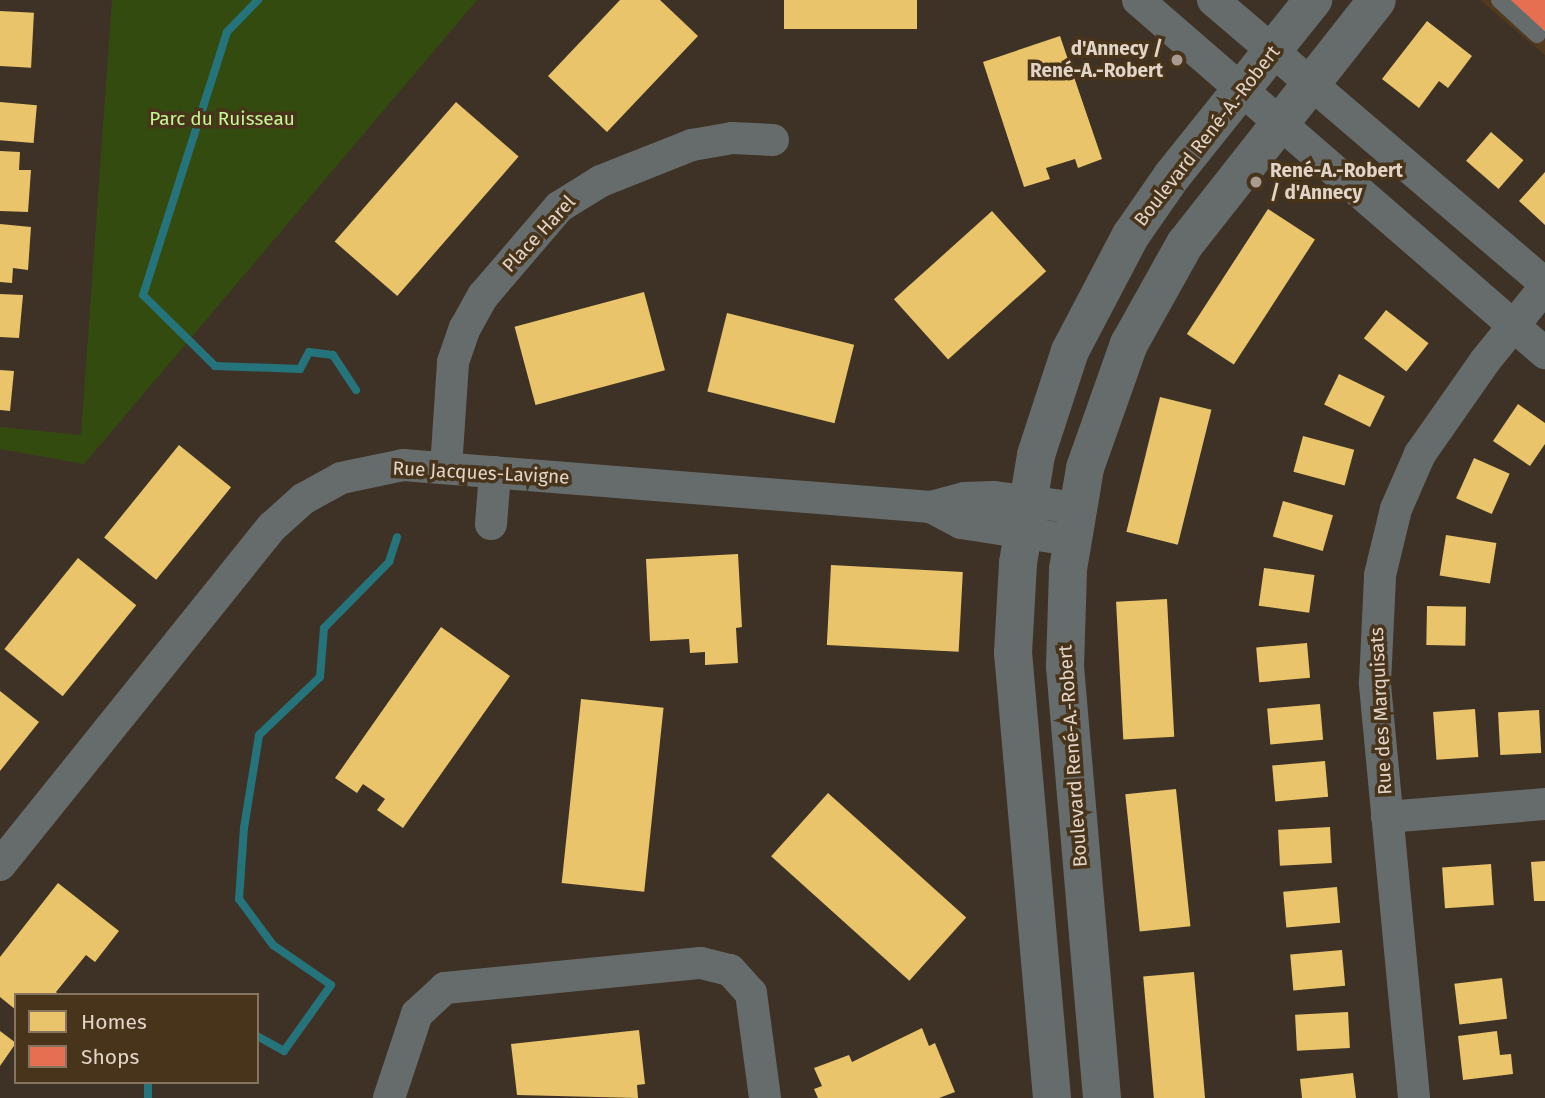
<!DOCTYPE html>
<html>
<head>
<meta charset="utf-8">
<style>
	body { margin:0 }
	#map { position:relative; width:1545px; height:1098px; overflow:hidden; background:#3e3226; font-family:"Fira Sans",sans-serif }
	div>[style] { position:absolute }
	.built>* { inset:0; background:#523a1e }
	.green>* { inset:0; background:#344b0f }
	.homes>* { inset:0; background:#e9c46a; transform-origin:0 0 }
	.shops>* { inset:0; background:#e76f51 }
	.stream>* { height:8px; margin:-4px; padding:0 4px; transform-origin:4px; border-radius:4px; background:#25747c }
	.service>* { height:16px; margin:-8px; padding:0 8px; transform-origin:8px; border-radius:8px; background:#666c6c }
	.minor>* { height:32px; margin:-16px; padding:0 16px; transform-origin:16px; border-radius:16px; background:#666c6c }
	.tertiary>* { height:38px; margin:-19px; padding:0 19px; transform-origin:19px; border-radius:19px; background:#666c6c }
	.dots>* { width:19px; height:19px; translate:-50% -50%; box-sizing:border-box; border:4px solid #48331b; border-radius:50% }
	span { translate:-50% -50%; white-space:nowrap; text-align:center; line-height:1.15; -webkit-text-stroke:7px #48331b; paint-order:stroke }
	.poi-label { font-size:19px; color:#e2d4c7; font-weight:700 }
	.right { translate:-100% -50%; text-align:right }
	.left { translate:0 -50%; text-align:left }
	.park-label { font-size:19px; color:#c7f697 }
	.street-label { font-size:19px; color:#e2d4c7 }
	.legend { position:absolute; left:14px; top:993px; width:245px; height:91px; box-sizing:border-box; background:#48331b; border:2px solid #867360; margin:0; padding:9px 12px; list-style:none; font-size:21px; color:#e2d4c7 }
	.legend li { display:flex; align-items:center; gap:14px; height:35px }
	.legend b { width:35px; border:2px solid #867360 }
</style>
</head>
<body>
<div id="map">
	<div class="built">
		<div style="clip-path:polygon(1480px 0,1545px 0,1545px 55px)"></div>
	</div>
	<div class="green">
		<div style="clip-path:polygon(112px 0,477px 0,84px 464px,0 449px,0 427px,81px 435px)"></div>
	</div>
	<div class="homes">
		<div style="clip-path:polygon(620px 0,660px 0,698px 36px,607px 132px,548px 76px)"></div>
		<div style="left:784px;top:0;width:133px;height:29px"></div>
		<div style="left:0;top:11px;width:34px;height:55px;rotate:3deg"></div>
		<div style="clip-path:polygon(1427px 21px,1472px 56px,1448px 88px,1439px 81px,1419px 108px,1382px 79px)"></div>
		<div style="clip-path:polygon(1060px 36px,1102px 159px,1078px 168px,1075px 159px,1046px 168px,1050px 179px,1024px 187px,983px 62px)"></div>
		<div style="left:0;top:102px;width:37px;height:38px;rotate:5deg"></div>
		<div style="left:456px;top:102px;width:83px;height:185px;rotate:41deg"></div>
		<div style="left:1491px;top:132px;width:43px;height:38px;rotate:41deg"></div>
		<div style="clip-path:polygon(0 151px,20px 152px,19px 170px,31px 170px,28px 212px,0 211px)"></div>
		<div style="clip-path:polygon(1545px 172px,1545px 225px,1519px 201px)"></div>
		<div style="left:1268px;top:209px;width:56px;height:149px;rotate:33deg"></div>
		<div style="left:992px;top:211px;width:81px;height:132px;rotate:48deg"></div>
		<div style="clip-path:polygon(0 224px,31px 227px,28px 270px,13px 268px,12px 283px,0 282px)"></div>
		<div style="left:644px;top:292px;width:81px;height:134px;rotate:75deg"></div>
		<div style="clip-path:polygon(0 294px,23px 295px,19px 338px,0 337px)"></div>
		<div style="left:1386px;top:310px;width:54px;height:36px;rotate:38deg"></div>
		<div style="left:727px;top:313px;width:131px;height:81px;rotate:14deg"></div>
		<div style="clip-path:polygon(0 370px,14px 371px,10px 411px,0 410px)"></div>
		<div style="left:1339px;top:374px;width:51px;height:34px;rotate:26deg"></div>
		<div style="left:1160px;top:397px;width:53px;height:139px;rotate:14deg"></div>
		<div style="clip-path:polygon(1518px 404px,1545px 423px,1545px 444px,1530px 466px,1493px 441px)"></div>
		<div style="left:1303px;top:436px;width:53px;height:37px;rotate:15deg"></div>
		<div style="left:179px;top:445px;width:67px;height:119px;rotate:39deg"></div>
		<div style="left:1474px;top:458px;width:39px;height:44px;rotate:24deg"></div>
		<div style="left:1283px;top:501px;width:52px;height:37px;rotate:16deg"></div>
		<div style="left:1446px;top:535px;width:51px;height:41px;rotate:9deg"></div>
		<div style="clip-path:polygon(738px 554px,742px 627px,736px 628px,738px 663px,705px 665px,705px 652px,690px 653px,689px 639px,650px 641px,646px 559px)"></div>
		<div style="left:78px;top:558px;width:75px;height:117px;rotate:39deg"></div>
		<div style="left:831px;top:565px;width:132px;height:80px;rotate:3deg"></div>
		<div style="left:1264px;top:568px;width:51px;height:38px;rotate:8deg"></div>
		<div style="left:1167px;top:599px;width:138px;height:51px;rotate:87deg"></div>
		<div style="left:1427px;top:606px;width:39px;height:39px;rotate:1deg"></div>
		<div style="clip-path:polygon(441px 627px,510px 676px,403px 828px,377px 810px,385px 799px,363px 784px,357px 793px,335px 778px)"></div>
		<div style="left:1307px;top:643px;width:35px;height:51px;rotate:85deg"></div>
		<div style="clip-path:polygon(0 691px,39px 722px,0 771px)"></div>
		<div style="left:581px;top:699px;width:83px;height:185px;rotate:6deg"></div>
		<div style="left:1320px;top:704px;width:36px;height:53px;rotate:85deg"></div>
		<div style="left:1475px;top:709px;width:48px;height:42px;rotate:86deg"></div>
		<div style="left:1539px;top:710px;width:43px;height:41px;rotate:87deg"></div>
		<div style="left:1325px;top:761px;width:36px;height:53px;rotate:85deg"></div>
		<div style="left:1176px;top:789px;width:138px;height:51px;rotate:84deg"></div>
		<div style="left:828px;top:793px;width:186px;height:85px;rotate:42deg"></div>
		<div style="left:1330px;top:827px;width:36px;height:52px;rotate:87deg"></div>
		<div style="clip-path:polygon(1545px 861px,1545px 901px,1534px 901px,1531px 862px)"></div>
		<div style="left:1491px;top:864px;width:41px;height:49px;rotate:86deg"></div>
		<div style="clip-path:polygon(58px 883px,119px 931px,95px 962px,86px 955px,56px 992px,59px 995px,16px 995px,16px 1010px,0 997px,0 957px)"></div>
		<div style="left:1337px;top:887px;width:36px;height:54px;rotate:85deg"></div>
		<div style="left:1342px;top:950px;width:36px;height:52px;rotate:85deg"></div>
		<div style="left:1194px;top:972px;width:127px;height:51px;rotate:85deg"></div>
		<div style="left:1502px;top:978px;width:41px;height:48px;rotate:83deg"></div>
		<div style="left:1348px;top:1012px;width:36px;height:53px;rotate:87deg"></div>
		<div style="clip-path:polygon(922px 1028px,929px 1046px,935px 1043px,955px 1092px,939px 1098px,818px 1098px,814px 1089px,822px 1086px,814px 1068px,849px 1055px,852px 1062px)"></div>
		<div style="clip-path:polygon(639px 1030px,645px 1084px,637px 1085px,638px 1098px,517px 1095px,511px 1044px)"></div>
		<div style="clip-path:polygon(0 1031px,16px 1043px,0 1066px)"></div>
		<div style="clip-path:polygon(1497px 1031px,1500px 1055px,1511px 1054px,1513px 1074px,1463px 1080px,1458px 1036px)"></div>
		<div style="clip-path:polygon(1353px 1073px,1356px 1098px,1302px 1098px,1300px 1079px)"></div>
	</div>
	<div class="shops">
		<div style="clip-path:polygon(1508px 0,1545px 0,1545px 32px)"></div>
	</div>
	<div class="stream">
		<div style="left:258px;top:0;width:45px;rotate:134.1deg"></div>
		<div style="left:227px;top:32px;width:276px;rotate:107.7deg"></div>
		<div style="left:143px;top:295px;width:101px;rotate:44.6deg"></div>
		<div style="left:215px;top:366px;width:85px;rotate:2deg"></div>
		<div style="left:300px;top:369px;width:19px;rotate:-62deg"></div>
		<div style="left:309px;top:352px;width:24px;rotate:7deg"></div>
		<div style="left:333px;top:355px;width:42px;rotate:56.7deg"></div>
		<div style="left:257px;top:1036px;width:31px;rotate:29deg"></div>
		<div style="left:284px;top:1051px;width:81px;rotate:-54.5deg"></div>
		<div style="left:331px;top:985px;width:70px;rotate:-145.4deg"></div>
		<div style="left:273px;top:945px;width:57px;rotate:-126.5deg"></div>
		<div style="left:239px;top:899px;width:71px;rotate:-86deg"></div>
		<div style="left:244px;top:828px;width:94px;rotate:-80.8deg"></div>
		<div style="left:259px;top:735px;width:84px;rotate:-43.6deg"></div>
		<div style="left:320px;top:677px;width:49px;rotate:-85.3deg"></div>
		<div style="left:324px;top:628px;width:93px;rotate:-45.4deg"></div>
		<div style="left:389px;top:562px;width:26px;rotate:-72deg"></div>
		<div style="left:148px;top:1098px;width:16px;rotate:-90deg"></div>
	</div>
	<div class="service">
		<div style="left:1499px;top:0;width:52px;rotate:42.6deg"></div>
	</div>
	<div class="minor">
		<div style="left:1138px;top:0;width:539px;rotate:40.94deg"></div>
		<div style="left:1213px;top:0;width:437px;rotate:40.5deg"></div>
		<div style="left:446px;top:468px;width:106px;rotate:-86.2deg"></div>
		<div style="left:453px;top:362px;width:36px;rotate:-71deg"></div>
		<div style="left:465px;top:328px;width:37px;rotate:-61deg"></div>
		<div style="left:483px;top:296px;width:117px;rotate:-49.5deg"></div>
		<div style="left:559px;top:207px;width:49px;rotate:-31.8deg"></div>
		<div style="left:601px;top:181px;width:98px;rotate:-21.6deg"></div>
		<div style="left:692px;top:145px;width:41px;rotate:-9.9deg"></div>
		<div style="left:732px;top:138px;width:41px;rotate:2.8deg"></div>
		<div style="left:931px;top:507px;width:34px;rotate:28deg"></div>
		<div style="left:961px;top:523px;width:111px;rotate:8.8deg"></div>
		<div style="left:491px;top:524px;width:52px;rotate:-85.6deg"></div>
		<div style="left:1387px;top:817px;width:159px;rotate:-4.7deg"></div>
		<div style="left:0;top:865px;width:434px;rotate:-51.2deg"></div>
		<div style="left:272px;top:527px;width:42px;rotate:-42.1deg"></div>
		<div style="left:303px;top:499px;width:43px;rotate:-28.9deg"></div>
		<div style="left:341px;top:478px;width:63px;rotate:-11.8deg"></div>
		<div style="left:403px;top:465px;width:530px;rotate:4.55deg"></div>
		<div style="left:931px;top:507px;width:34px;rotate:-15deg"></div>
		<div style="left:964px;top:498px;width:30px;rotate:-2deg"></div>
		<div style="left:994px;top:497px;width:83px;rotate:7.6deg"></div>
		<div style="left:389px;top:1098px;width:89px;rotate:-71.6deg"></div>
		<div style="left:417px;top:1014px;width:38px;rotate:-43deg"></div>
		<div style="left:445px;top:988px;width:257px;rotate:-5.6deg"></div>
		<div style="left:701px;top:963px;width:30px;rotate:14deg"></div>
		<div style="left:730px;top:970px;width:31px;rotate:48deg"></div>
		<div style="left:751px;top:993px;width:106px;rotate:82.4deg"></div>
		<div style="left:1414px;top:1098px;width:417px;rotate:-95.4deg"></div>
		<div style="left:1375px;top:683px;width:108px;rotate:-87.3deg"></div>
		<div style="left:1380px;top:575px;width:68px;rotate:-76.4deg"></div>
		<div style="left:1396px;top:509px;width:60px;rotate:-66.4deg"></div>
		<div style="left:1420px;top:454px;width:113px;rotate:-55deg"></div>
		<div style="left:1485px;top:361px;width:95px;rotate:-51deg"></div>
	</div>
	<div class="tertiary">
		<div style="left:1052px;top:1098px;width:447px;rotate:-95deg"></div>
		<div style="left:1013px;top:653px;width:90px;rotate:-86.8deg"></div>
		<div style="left:1018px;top:563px;width:109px;rotate:-80.5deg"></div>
		<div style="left:1036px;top:455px;width:109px;rotate:-71.9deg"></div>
		<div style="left:1070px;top:351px;width:131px;rotate:-62.3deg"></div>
		<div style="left:1131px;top:235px;width:72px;rotate:-55.2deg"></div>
		<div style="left:1172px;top:176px;width:226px;rotate:-51.3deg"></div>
		<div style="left:1102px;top:1098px;width:434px;rotate:-94.9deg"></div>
		<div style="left:1065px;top:666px;width:97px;rotate:-88.2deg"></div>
		<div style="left:1068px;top:569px;width:102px;rotate:-80.4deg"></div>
		<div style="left:1085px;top:468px;width:132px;rotate:-70.5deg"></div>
		<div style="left:1129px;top:344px;width:115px;rotate:-60.8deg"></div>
		<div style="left:1185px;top:244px;width:310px;rotate:-51.8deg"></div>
	</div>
	<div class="dots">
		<div style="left:1177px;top:60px;background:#a99b8f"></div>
		<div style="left:1256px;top:182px;background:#a99b8f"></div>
	</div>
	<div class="poi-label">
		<span class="right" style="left:1163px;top:60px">d'Annecy /<br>René-A.-Robert</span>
		<span class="left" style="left:1270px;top:182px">René-A.-Robert<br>/ d'Annecy</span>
	</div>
	<div class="park-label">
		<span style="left:222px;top:119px">Parc du Ruisseau</span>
	</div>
	<div class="street-label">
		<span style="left:1207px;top:136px;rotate:-52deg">Boulevard René-A.-Robert</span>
		<span style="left:539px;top:234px;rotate:-47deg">Place Harel</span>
		<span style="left:481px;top:473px;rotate:3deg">Rue Jacques-Lavigne</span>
		<span style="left:1381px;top:711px;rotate:-93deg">Rue des Marquisats</span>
		<span style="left:1073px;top:756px;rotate:-94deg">Boulevard René-A.-Robert</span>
	</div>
	<ul class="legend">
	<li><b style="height:19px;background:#e9c46a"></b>Homes</li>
	<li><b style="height:19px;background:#e76f51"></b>Shops</li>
	</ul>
</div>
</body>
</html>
